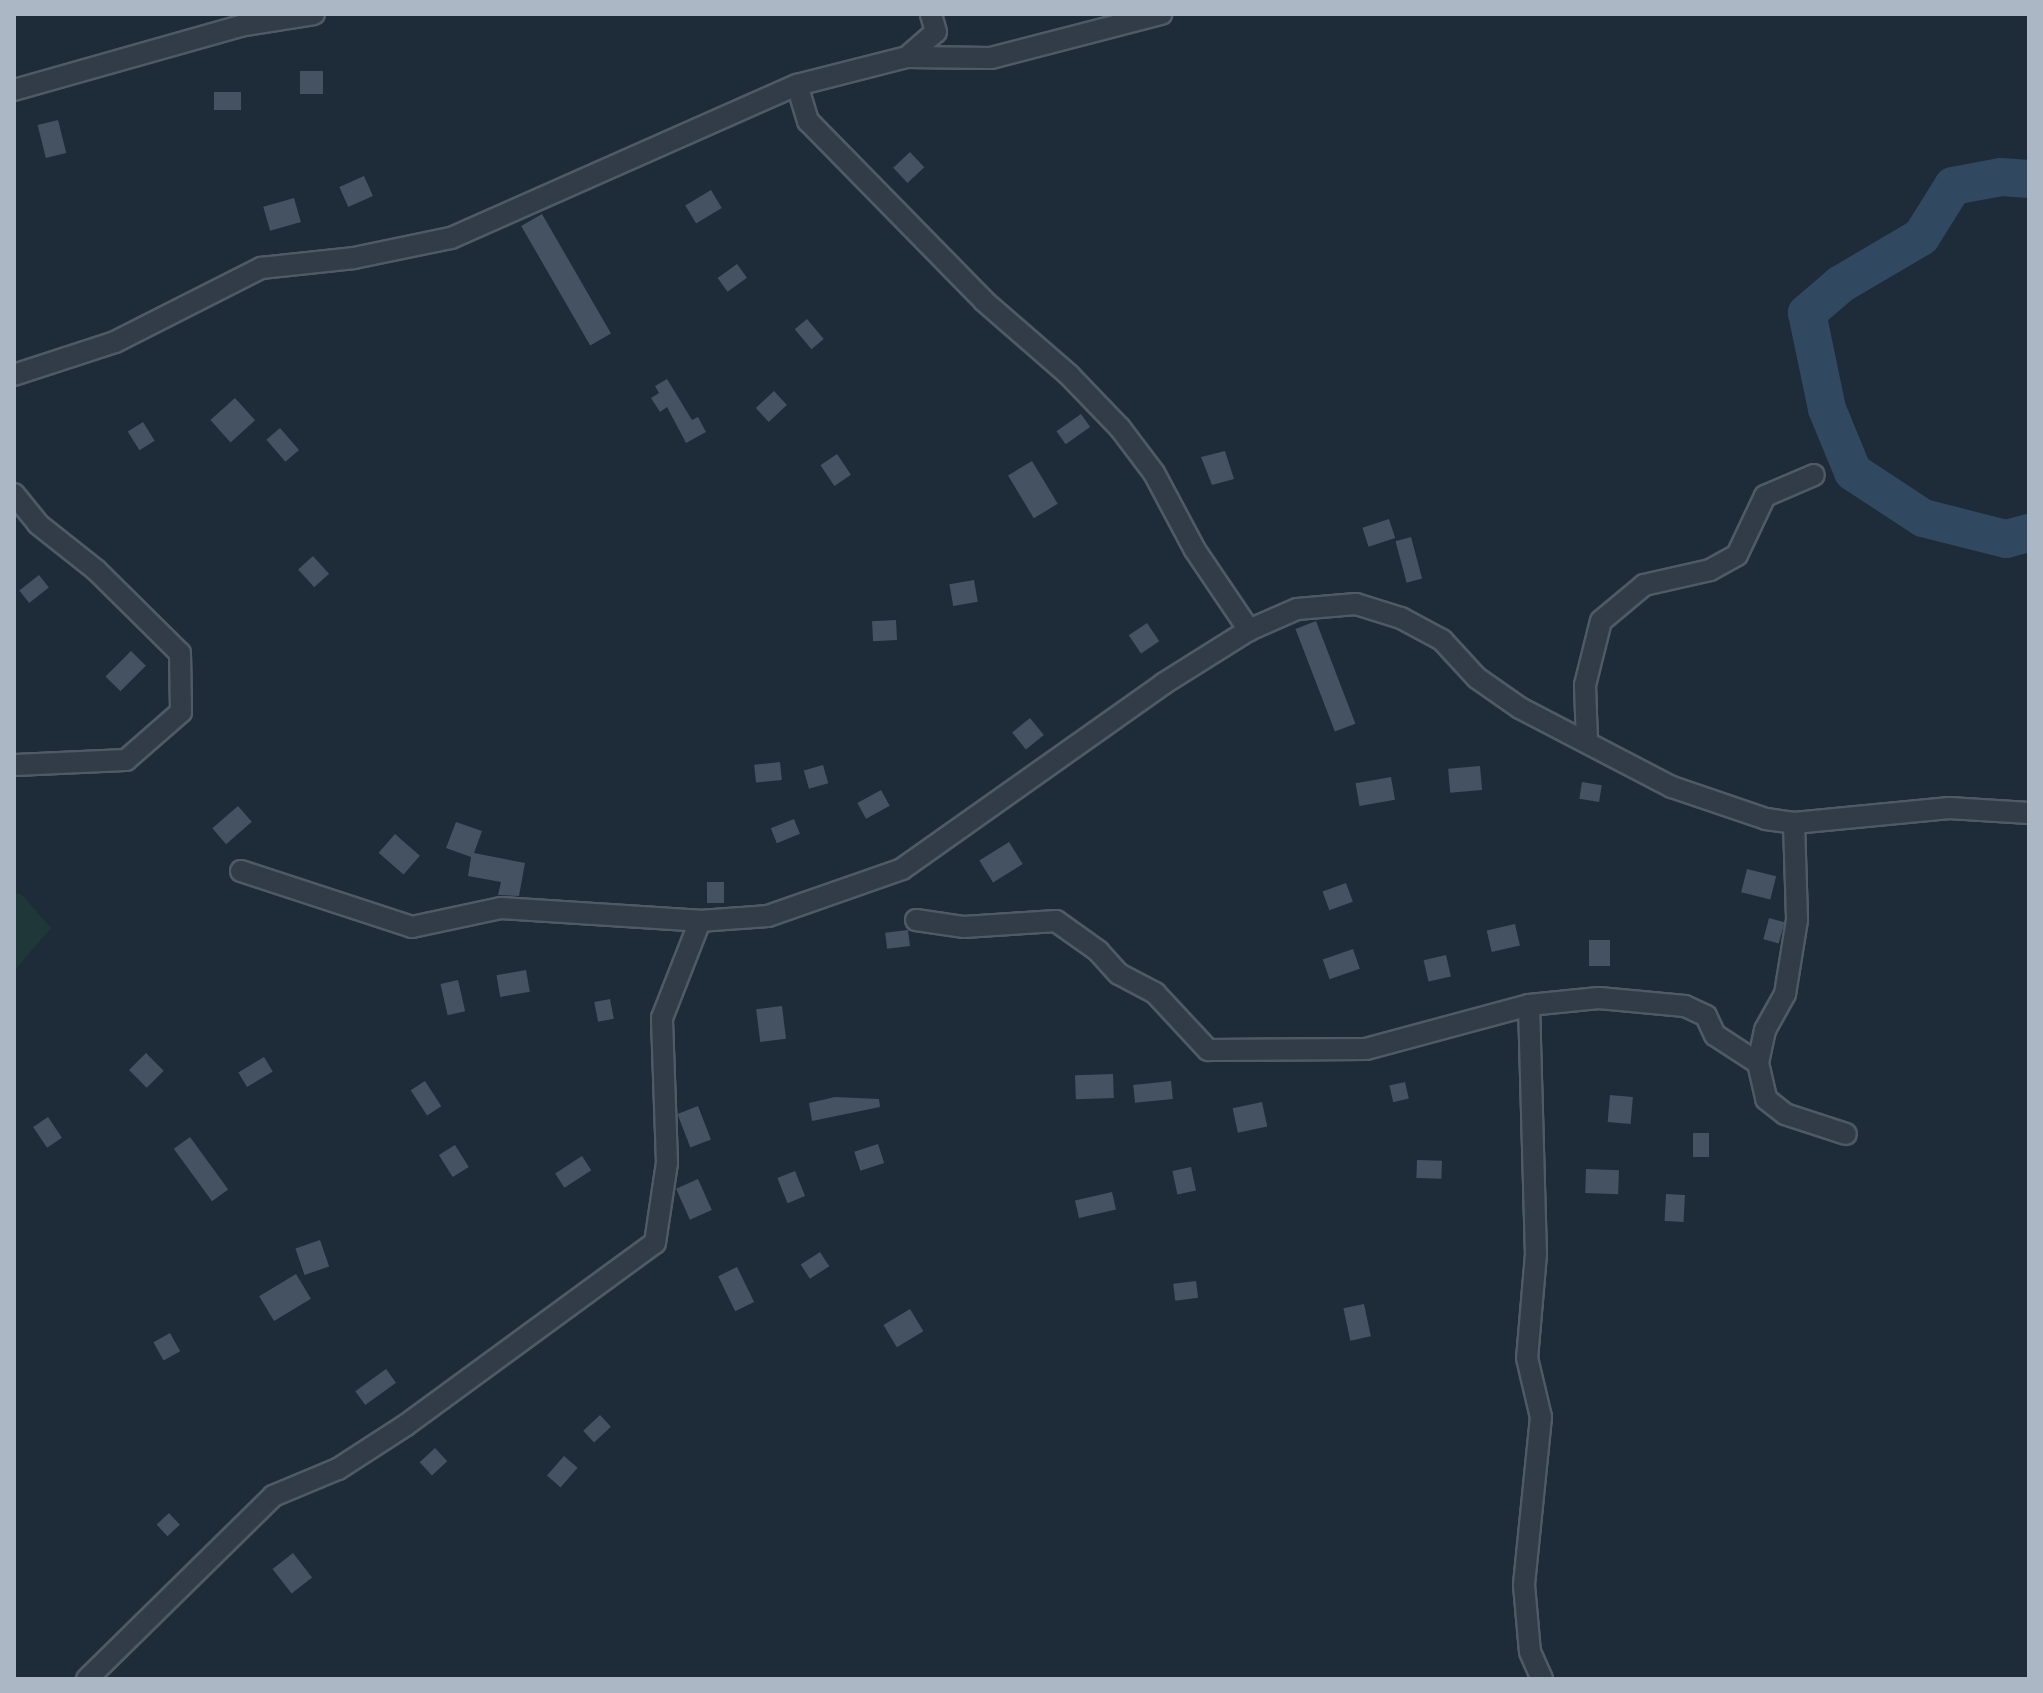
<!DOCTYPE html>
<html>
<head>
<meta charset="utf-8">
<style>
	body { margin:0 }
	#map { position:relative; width:2043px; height:1693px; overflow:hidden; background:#1e2b38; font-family:"DejaVu Sans",sans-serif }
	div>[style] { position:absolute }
	.green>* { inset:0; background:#203739 }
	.river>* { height:38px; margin:-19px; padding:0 19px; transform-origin:19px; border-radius:19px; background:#304860 }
	.building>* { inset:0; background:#445262; transform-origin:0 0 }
	.roads { filter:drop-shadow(2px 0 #4f5a66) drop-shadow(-2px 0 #4f5a66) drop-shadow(0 2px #4f5a66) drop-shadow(0 -2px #4f5a66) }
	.minor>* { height:20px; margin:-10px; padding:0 10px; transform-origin:10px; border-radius:10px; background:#323c48 }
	span { translate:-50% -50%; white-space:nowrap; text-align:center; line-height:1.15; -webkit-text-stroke:6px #18222c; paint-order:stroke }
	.frame { position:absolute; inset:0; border:16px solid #acb7c5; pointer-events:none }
</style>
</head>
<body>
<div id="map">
	<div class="green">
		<div style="clip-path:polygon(14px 893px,21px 894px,51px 928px,14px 971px)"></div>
	</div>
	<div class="river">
		<div style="left:2029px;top:179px;width:28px;rotate:-176deg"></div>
		<div style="left:2001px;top:177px;width:49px;rotate:169.4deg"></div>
		<div style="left:1953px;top:186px;width:60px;rotate:122.1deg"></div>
		<div style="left:1921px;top:237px;width:93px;rotate:149.6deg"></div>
		<div style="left:1841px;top:284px;width:45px;rotate:139.5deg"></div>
		<div style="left:1807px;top:313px;width:98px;rotate:78.2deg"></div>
		<div style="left:1827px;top:409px;width:68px;rotate:67.6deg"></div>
		<div style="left:1853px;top:472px;width:84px;rotate:33.3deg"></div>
		<div style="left:1923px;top:518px;width:86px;rotate:14.2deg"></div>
		<div style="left:2006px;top:539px;width:24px;rotate:-15deg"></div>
	</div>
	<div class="building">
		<div style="left:300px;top:71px;width:23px;height:23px"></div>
		<div style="left:214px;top:92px;width:27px;height:18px"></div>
		<div style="left:58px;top:120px;width:34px;height:21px;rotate:76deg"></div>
		<div style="left:910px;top:152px;width:21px;height:23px;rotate:47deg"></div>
		<div style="left:364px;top:176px;width:22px;height:27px;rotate:66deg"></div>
		<div style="left:711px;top:190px;width:21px;height:30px;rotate:59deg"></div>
		<div style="left:294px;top:198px;width:25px;height:32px;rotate:74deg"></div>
		<div style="left:542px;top:214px;width:138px;height:24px;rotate:60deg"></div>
		<div style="left:737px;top:264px;width:17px;height:24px;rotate:54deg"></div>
		<div style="left:807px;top:319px;width:26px;height:16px;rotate:50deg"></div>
		<div style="clip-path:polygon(667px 379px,692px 420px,698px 417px,706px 432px,686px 443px,667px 407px,660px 412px,651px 398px,659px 393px,655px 386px)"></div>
		<div style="left:774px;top:391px;width:19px;height:25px;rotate:47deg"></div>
		<div style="left:235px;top:398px;width:30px;height:33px;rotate:48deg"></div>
		<div style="left:1081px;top:414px;width:16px;height:30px;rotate:55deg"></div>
		<div style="left:143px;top:422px;width:22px;height:18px;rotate:58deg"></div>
		<div style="left:280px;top:428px;width:29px;height:18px;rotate:49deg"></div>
		<div style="clip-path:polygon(1225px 451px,1234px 479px,1212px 485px,1201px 457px)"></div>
		<div style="left:837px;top:454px;width:25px;height:20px;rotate:56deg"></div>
		<div style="left:1032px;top:461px;width:50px;height:28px;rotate:59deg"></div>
		<div style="left:1389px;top:519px;width:20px;height:28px;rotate:72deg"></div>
		<div style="left:1411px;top:537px;width:43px;height:16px;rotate:75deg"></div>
		<div style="left:313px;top:556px;width:24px;height:20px;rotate:48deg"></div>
		<div style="left:39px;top:575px;width:16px;height:25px;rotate:52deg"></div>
		<div style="left:974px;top:580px;width:22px;height:25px;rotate:80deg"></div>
		<div style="left:896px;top:620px;width:20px;height:24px;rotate:87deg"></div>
		<div style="left:1316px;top:621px;width:110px;height:22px;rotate:69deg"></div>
		<div style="left:1147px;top:623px;width:22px;height:22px;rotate:56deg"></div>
		<div style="left:131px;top:651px;width:21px;height:36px;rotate:45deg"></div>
		<div style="left:1030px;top:718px;width:22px;height:23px;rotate:51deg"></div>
		<div style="left:780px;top:762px;width:18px;height:26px;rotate:84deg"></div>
		<div style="left:823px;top:765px;width:19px;height:20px;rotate:74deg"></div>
		<div style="left:1480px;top:766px;width:24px;height:32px;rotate:85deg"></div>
		<div style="left:1391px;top:777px;width:23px;height:36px;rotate:80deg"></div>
		<div style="left:1582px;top:782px;width:20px;height:17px;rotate:9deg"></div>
		<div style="left:881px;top:790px;width:18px;height:27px;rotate:61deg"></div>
		<div style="left:238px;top:806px;width:21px;height:34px;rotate:49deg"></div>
		<div style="left:794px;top:819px;width:16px;height:25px;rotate:68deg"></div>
		<div style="clip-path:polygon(456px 822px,482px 831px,474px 853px,525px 863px,519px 896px,498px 895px,501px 882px,468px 876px,471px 857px,446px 848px)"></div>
		<div style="left:395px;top:834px;width:33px;height:25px;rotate:41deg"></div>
		<div style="left:1009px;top:842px;width:26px;height:35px;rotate:58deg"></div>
		<div style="left:1747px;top:869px;width:30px;height:24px;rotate:14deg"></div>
		<div style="left:707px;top:882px;width:17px;height:21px"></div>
		<div style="left:1346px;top:883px;width:20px;height:25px;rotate:70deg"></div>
		<div style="left:1769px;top:918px;width:16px;height:22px;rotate:15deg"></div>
		<div style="left:1515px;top:924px;width:22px;height:29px;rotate:77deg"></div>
		<div style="left:908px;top:930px;width:16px;height:23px;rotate:83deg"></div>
		<div style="left:1610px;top:940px;width:26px;height:21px;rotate:90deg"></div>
		<div style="left:1353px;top:949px;width:21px;height:32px;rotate:71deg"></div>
		<div style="left:1446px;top:955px;width:22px;height:23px;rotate:77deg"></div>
		<div style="left:526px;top:970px;width:22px;height:30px;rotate:80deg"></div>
		<div style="left:458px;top:980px;width:32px;height:18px;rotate:77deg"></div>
		<div style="left:610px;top:999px;width:20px;height:16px;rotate:79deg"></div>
		<div style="left:782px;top:1006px;width:33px;height:26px;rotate:83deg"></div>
		<div style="left:146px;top:1053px;width:25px;height:24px;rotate:45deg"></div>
		<div style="left:264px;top:1057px;width:17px;height:30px;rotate:59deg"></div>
		<div style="left:1113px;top:1074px;width:24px;height:38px;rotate:88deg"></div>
		<div style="left:425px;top:1081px;width:30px;height:17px;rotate:57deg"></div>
		<div style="left:1171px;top:1081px;width:18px;height:38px;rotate:84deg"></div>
		<div style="left:1405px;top:1082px;width:17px;height:16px;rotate:77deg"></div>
		<div style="left:1610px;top:1095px;width:23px;height:27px;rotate:5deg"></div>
		<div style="clip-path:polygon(835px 1097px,879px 1099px,880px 1107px,812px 1121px,809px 1103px)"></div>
		<div style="left:1262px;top:1102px;width:25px;height:30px;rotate:78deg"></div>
		<div style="left:698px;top:1106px;width:36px;height:22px;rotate:69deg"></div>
		<div style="left:48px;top:1117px;width:25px;height:18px;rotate:56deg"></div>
		<div style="left:1693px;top:1133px;width:16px;height:24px"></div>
		<div style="left:190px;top:1137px;width:65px;height:20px;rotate:54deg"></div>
		<div style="left:878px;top:1144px;width:20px;height:25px;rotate:72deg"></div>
		<div style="left:455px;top:1145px;width:26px;height:19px;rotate:58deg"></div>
		<div style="left:582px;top:1156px;width:17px;height:32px;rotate:57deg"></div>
		<div style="left:1417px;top:1160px;width:25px;height:18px;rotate:2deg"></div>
		<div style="left:1191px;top:1167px;width:24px;height:19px;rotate:78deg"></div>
		<div style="left:1586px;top:1169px;width:33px;height:24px;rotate:2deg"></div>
		<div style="left:795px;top:1171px;width:27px;height:19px;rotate:68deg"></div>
		<div style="left:698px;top:1179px;width:34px;height:24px;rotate:66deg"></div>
		<div style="left:1112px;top:1192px;width:18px;height:38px;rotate:77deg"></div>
		<div style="left:1666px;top:1194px;width:19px;height:27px;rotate:3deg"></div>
		<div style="left:320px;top:1240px;width:28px;height:26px;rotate:71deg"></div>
		<div style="left:820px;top:1252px;width:17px;height:23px;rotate:57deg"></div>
		<div style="left:737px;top:1267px;width:39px;height:21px;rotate:64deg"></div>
		<div style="left:296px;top:1274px;width:29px;height:43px;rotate:59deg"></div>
		<div style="left:1196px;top:1281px;width:17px;height:23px;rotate:83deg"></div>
		<div style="left:1364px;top:1304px;width:33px;height:21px;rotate:78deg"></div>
		<div style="left:910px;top:1309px;width:26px;height:31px;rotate:59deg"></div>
		<div style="left:170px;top:1333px;width:21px;height:19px;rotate:61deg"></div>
		<div style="left:386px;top:1369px;width:17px;height:38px;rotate:54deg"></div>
		<div style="left:600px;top:1415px;width:16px;height:23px;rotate:47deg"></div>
		<div style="left:435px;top:1448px;width:18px;height:21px;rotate:47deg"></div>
		<div style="left:564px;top:1456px;width:18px;height:26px;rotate:41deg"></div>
		<div style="left:169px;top:1513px;width:16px;height:17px;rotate:47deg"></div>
		<div style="left:293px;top:1553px;width:31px;height:26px;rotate:52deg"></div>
	</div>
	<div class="roads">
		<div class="minor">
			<div style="left:907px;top:57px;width:84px;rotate:0.7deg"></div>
			<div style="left:991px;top:58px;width:176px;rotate:-14.5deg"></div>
			<div style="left:797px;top:85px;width:38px;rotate:73deg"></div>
			<div style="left:808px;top:121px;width:252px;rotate:45.6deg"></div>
			<div style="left:984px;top:301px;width:113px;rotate:41deg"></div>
			<div style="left:1069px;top:375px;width:74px;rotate:46.1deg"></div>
			<div style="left:1120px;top:428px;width:56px;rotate:52.9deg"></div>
			<div style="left:1154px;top:473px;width:87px;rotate:62deg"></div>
			<div style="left:1195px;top:550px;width:97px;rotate:56deg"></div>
			<div style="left:14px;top:90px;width:235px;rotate:-15.8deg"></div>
			<div style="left:240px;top:26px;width:75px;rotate:-9.2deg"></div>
			<div style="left:14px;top:375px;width:106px;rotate:-18.1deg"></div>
			<div style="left:115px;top:342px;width:164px;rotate:-26.9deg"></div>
			<div style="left:261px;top:268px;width:94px;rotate:-6.1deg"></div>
			<div style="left:354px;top:258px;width:99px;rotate:-11.7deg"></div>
			<div style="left:451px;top:238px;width:378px;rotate:-23.9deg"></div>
			<div style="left:797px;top:85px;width:114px;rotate:-14.3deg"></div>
			<div style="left:907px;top:57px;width:38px;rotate:-41deg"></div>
			<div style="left:936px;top:32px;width:19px;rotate:-106deg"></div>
			<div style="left:14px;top:494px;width:38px;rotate:51deg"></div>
			<div style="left:38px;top:524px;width:74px;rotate:38.4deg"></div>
			<div style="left:96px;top:570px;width:118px;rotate:44.7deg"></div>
			<div style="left:180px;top:653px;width:59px;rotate:89deg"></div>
			<div style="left:181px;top:712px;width:73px;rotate:138.9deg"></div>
			<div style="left:126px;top:760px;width:112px;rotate:177.4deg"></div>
			<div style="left:1587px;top:742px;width:57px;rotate:-92deg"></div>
			<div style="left:1585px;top:685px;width:66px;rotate:-76deg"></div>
			<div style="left:1601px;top:621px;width:56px;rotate:-39.9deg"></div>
			<div style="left:1644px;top:585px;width:68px;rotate:-12.8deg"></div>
			<div style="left:1710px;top:570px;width:31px;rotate:-29deg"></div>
			<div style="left:1737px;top:555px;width:65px;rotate:-64.6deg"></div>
			<div style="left:1765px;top:496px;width:53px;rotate:-23.2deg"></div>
			<div style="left:1794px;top:823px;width:97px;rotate:88.2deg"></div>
			<div style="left:1797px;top:920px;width:75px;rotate:99.2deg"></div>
			<div style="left:1785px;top:994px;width:41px;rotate:119.1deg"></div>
			<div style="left:1765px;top:1030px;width:34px;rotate:102deg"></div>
			<div style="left:1758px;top:1063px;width:37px;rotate:77deg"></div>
			<div style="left:1766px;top:1099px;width:24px;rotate:38deg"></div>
			<div style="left:1785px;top:1114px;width:64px;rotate:18.2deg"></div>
			<div style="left:241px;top:871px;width:180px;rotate:18.1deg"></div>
			<div style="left:412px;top:927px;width:91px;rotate:-12.1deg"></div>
			<div style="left:501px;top:908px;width:199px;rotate:3.7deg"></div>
			<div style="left:700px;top:921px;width:68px;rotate:-4.2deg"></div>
			<div style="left:768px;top:916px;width:142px;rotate:-19.3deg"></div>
			<div style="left:902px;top:869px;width:320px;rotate:-35.3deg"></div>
			<div style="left:1163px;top:684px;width:102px;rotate:-32.1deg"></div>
			<div style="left:1249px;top:630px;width:52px;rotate:-23.6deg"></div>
			<div style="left:1297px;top:609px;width:59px;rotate:-4.8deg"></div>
			<div style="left:1356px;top:604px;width:47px;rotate:17.3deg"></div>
			<div style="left:1401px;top:618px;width:47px;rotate:28.2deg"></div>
			<div style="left:1442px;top:640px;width:52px;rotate:47.4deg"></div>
			<div style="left:1477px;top:678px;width:52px;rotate:34.9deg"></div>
			<div style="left:1520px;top:708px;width:171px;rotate:27.5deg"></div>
			<div style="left:1672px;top:787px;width:99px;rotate:18.8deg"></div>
			<div style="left:1766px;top:819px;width:28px;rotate:8deg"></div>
			<div style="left:1794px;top:823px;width:156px;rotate:-5.5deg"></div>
			<div style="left:1949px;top:808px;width:80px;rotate:3.6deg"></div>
			<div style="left:916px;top:920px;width:49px;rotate:8.3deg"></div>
			<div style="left:964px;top:927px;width:92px;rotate:-3.7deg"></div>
			<div style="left:1056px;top:921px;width:52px;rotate:35.5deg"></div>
			<div style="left:1098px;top:951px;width:31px;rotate:48deg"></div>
			<div style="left:1119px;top:974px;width:41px;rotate:27.8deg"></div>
			<div style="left:1155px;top:993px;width:78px;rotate:47.1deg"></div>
			<div style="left:1208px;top:1050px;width:158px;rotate:-0.4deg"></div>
			<div style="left:1366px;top:1049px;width:169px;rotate:-15.1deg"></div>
			<div style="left:1529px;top:1005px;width:70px;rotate:-5.7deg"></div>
			<div style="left:1599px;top:998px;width:86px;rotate:5.3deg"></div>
			<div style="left:1685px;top:1006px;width:23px;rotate:25deg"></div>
			<div style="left:1706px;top:1016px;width:21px;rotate:65deg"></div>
			<div style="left:1715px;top:1035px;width:51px;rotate:33.1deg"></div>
			<div style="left:1529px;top:1005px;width:249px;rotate:88.4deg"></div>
			<div style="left:1536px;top:1254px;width:104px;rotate:94.9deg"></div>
			<div style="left:1527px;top:1358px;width:61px;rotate:76.7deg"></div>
			<div style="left:1541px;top:1417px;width:169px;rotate:95.8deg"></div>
			<div style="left:1524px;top:1585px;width:67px;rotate:84.9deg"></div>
			<div style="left:1530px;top:1652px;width:30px;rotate:66deg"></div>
			<div style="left:87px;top:1679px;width:261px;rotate:-44.5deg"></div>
			<div style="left:273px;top:1496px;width:70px;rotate:-22.6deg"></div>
			<div style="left:338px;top:1469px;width:81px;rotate:-32.9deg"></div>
			<div style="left:406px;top:1425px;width:308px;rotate:-36.2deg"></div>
			<div style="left:655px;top:1243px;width:81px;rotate:-81.5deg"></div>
			<div style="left:667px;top:1163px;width:145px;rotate:-92deg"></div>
			<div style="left:662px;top:1018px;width:104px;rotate:-68.6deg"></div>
		</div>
	</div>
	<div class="frame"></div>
</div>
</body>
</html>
